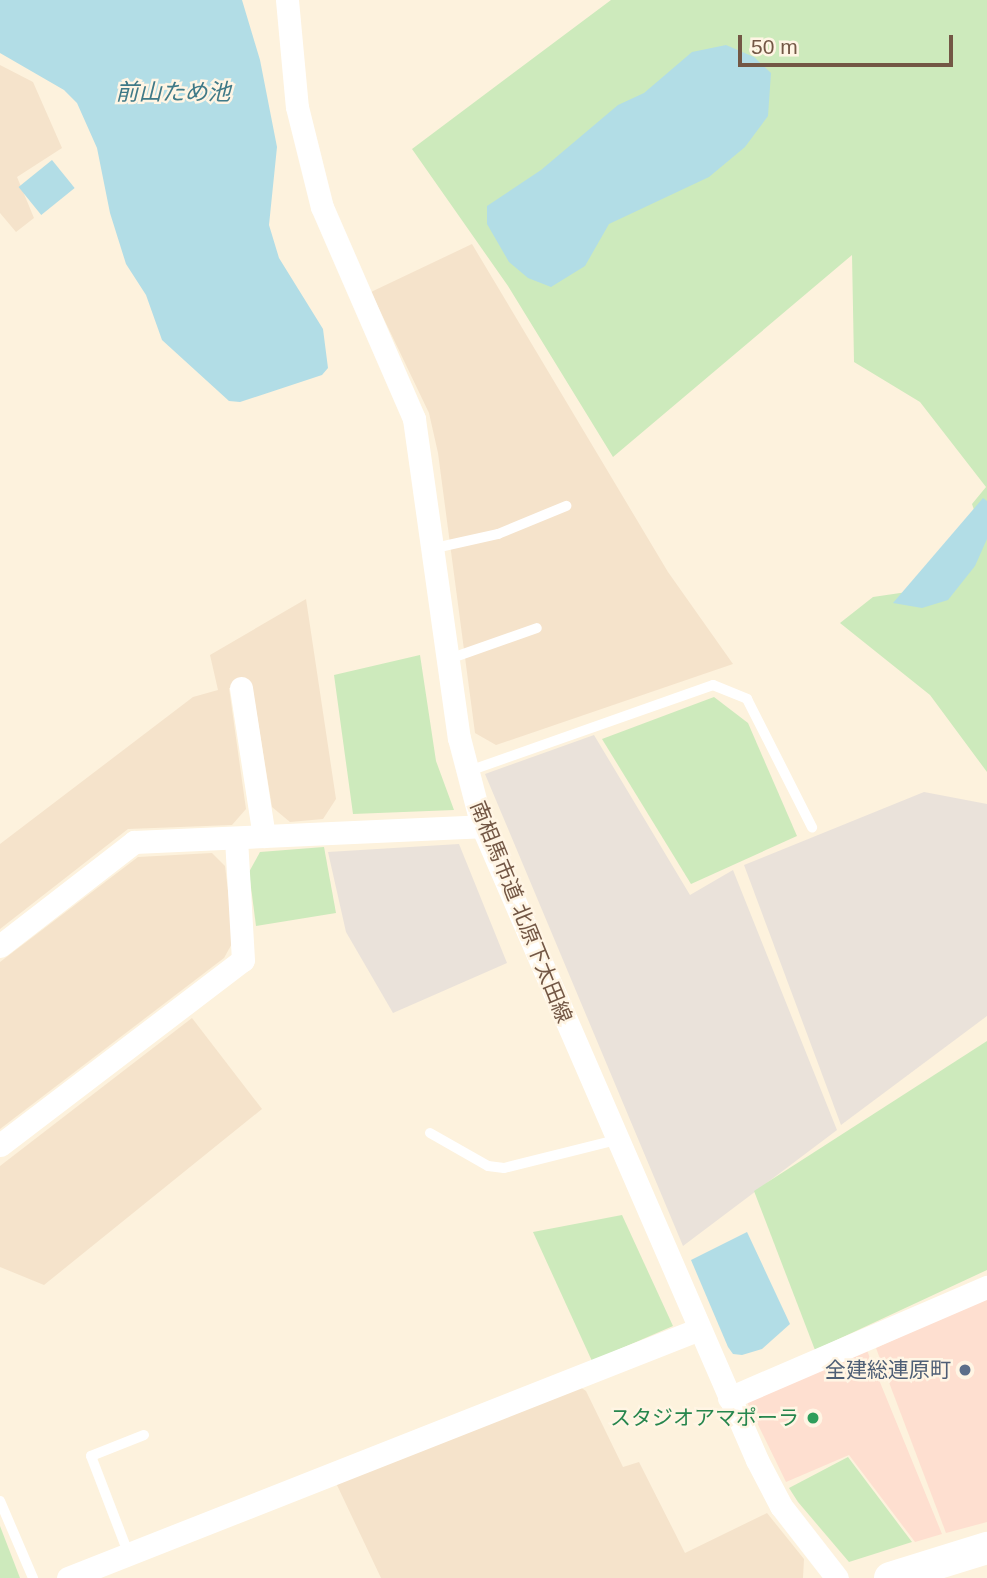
<!DOCTYPE html>
<html>
<head>
<meta charset="utf-8">
<style>
	body { margin:0 }
	#map { position:relative; width:987px; height:1578px; overflow:hidden; background:#fdf2dd; font-family:Arial,"Noto Sans JP",sans-serif }
	div>[style] { position:absolute }
	.residential>* { inset:0; background:#f5e3cb }
	.commercial>* { inset:0; background:#fedfd0 }
	.industrial>* { inset:0; background:#eae2da }
	.green>* { inset:0; background:#cdeabc }
	.water>* { inset:0; background:#b2dde6; transform-origin:0 0 }
	.lane>* { height:10px; margin:-5px; padding:0 5px; transform-origin:5px; border-radius:5px; background:#fff }
	.street>* { height:23px; margin:-11.5px; padding:0 11.5px; transform-origin:11.5px; border-radius:11.5px; background:#fff }
	.secondary>* { height:32px; margin:-16px; padding:0 16px; transform-origin:16px; border-radius:16px; background:#fff }
	.dots>* { width:19px; height:19px; translate:-50% -50%; box-sizing:border-box; border:4px solid #fff5e4; border-radius:50% }
	span { translate:-50% -50%; white-space:nowrap; text-align:center; line-height:1.15; -webkit-text-stroke:5px #fff5e4; paint-order:stroke }
	.street-label { font-size:21px; color:#735745 }
	.service-label { font-size:21px; color:#4e5e75 }
	.right { translate:-100% -50%; text-align:right }
	.leisure-label { font-size:21px; color:#27864d }
	.water-label { font-size:23px; color:#3f7987; font-style:italic }
	.scale { position:absolute; left:738px; top:35px; width:215px; height:32px; box-sizing:border-box; border:4px solid #735745; border-top:0; padding-left:9px; font-size:21px; line-height:24px; white-space:nowrap; color:#735745; -webkit-text-stroke:5px #fff5e4; paint-order:stroke }
</style>
</head>
<body>
<div id="map">
	<div class="residential">
		<div style="clip-path:polygon(0 65px,33px 82px,62px 148px,17px 177px,34px 218px,16px 232px,0 213px)"></div>
		<div style="clip-path:polygon(472px 244px,668px 572px,733px 664px,496px 745px,475px 733px,438px 453px,429px 413px,371px 292px)"></div>
		<div style="clip-path:polygon(306px 599px,336px 799px,323px 819px,290px 822px,272px 807px,252px 685px,229px 688px,246px 809px,232px 825px,128px 829px,0 929px,0 844px,193px 697px,218px 690px,210px 655px)"></div>
		<div style="clip-path:polygon(212px 853px,225px 866px,234px 940px,224px 958px,0 1129px,0 962px,138px 857px)"></div>
		<div style="clip-path:polygon(192px 1018px,262px 1109px,44px 1285px,0 1267px,0 1166px)"></div>
		<div style="clip-path:polygon(577px 1385px,586px 1391px,623px 1467px,639px 1462px,685px 1553px,767px 1513px,804px 1559px,803px 1578px,381px 1578px,336px 1483px)"></div>
	</div>
	<div class="commercial">
		<div style="clip-path:polygon(987px 1297px,987px 1522px,946px 1533px,876px 1348px)"></div>
		<div style="clip-path:polygon(866px 1348px,942px 1534px,915px 1542px,849px 1455px,786px 1482px,746px 1400px)"></div>
	</div>
	<div class="industrial">
		<div style="clip-path:polygon(594px 735px,690px 895px,733px 870px,837px 1130px,683px 1246px,485px 774px)"></div>
		<div style="clip-path:polygon(924px 792px,987px 804px,987px 1016px,841px 1125px,744px 865px)"></div>
		<div style="clip-path:polygon(459px 844px,507px 963px,393px 1013px,346px 932px,328px 852px)"></div>
	</div>
	<div class="green">
		<div style="clip-path:polygon(611px 0,987px 0,987px 772px,930px 695px,840px 623px,873px 597px,934px 588px,981px 530px,972px 504px,986px 487px,920px 402px,854px 362px,852px 255px,613px 457px,508px 286px,412px 149px)"></div>
		<div style="clip-path:polygon(420px 655px,436px 761px,454px 810px,353px 814px,334px 675px)"></div>
		<div style="clip-path:polygon(714px 697px,748px 723px,797px 836px,691px 884px,602px 739px)"></div>
		<div style="clip-path:polygon(324px 847px,336px 913px,256px 926px,249px 872px,260px 852px)"></div>
		<div style="clip-path:polygon(987px 1041px,987px 1270px,815px 1350px,754px 1191px)"></div>
		<div style="clip-path:polygon(622px 1215px,673px 1326px,592px 1361px,533px 1232px)"></div>
		<div style="clip-path:polygon(848px 1457px,912px 1542px,849px 1562px,798px 1502px,789px 1488px)"></div>
		<div style="clip-path:polygon(0 1526px,20px 1578px,0 1578px)"></div>
	</div>
	<div class="water">
		<div style="clip-path:polygon(0 0,242px 0,260px 60px,277px 147px,269px 225px,279px 258px,323px 329px,328px 368px,322px 375px,240px 402px,229px 401px,162px 340px,146px 295px,126px 264px,110px 213px,97px 148px,77px 103px,64px 90px,0 53px)"></div>
		<div style="clip-path:polygon(726px 45px,754px 57px,771px 73px,768px 116px,745px 147px,709px 177px,609px 224px,585px 266px,551px 287px,528px 278px,509px 262px,487px 224px,487px 206px,541px 170px,618px 105px,644px 93px,692px 52px)"></div>
		<div style="left:52px;top:160px;width:36px;height:43px;rotate:51deg"></div>
		<div style="clip-path:polygon(983px 498px,987px 501px,987px 539px,975px 566px,948px 600px,922px 608px,893px 603px)"></div>
		<div style="clip-path:polygon(747px 1232px,790px 1324px,762px 1349px,742px 1355px,733px 1354px,728px 1347px,691px 1260px)"></div>
	</div>
	<div class="lane">
		<div style="left:435px;top:548px;width:65px;rotate:-12.5deg"></div>
		<div style="left:498px;top:534px;width:74px;rotate:-22.4deg"></div>
		<div style="left:449px;top:659px;width:93px;rotate:-19.4deg"></div>
		<div style="left:466px;top:772px;width:262px;rotate:-19.4deg"></div>
		<div style="left:713px;top:685px;width:37px;rotate:22deg"></div>
		<div style="left:747px;top:699px;width:144px;rotate:63.1deg"></div>
		<div style="left:430px;top:1133px;width:67px;rotate:29.6deg"></div>
		<div style="left:488px;top:1166px;width:16px;rotate:7deg"></div>
		<div style="left:504px;top:1168px;width:115px;rotate:-14deg"></div>
		<div style="left:0;top:1501px;width:84px;rotate:66.8deg"></div>
		<div style="left:129px;top:1555px;width:106px;rotate:-111deg"></div>
		<div style="left:91px;top:1456px;width:57px;rotate:-21.6deg"></div>
	</div>
	<div class="street">
		<div style="left:287px;top:0;width:107px;rotate:84.7deg"></div>
		<div style="left:297px;top:107px;width:103px;rotate:76deg"></div>
		<div style="left:322px;top:207px;width:231px;rotate:66.5deg"></div>
		<div style="left:414px;top:419px;width:322px;rotate:82deg"></div>
		<div style="left:459px;top:738px;width:91px;rotate:75.4deg"></div>
		<div style="left:482px;top:826px;width:691px;rotate:66.55deg"></div>
		<div style="left:757px;top:1460px;width:52px;rotate:62.4deg"></div>
		<div style="left:781px;top:1506px;width:91px;rotate:52.1deg"></div>
		<div style="left:241px;top:688px;width:150px;rotate:81.2deg"></div>
		<div style="left:0;top:946px;width:170px;rotate:-37.8deg"></div>
		<div style="left:134px;top:842px;width:348px;rotate:-2.6deg"></div>
		<div style="left:0;top:1145px;width:305px;rotate:-37.3deg"></div>
		<div style="left:243px;top:960px;width:122px;rotate:-93.3deg"></div>
		<div style="left:729px;top:1398px;width:281px;rotate:-23.3deg"></div>
		<div style="left:68px;top:1578px;width:678px;rotate:-21.53deg"></div>
	</div>
	<div class="secondary">
		<div style="left:890px;top:1578px;width:102px;rotate:-17.2deg"></div>
	</div>
	<div class="dots">
		<div style="left:965px;top:1370px;background:#5c6f8a"></div>
		<div style="left:813px;top:1418px;background:#2e9e5b"></div>
	</div>
	<div class="street-label">
		<span style="left:521px;top:912px;rotate:68deg">南相馬市道 北原下太田線</span>
	</div>
	<div class="service-label">
		<span class="right" style="left:951px;top:1370px">全建総連原町</span>
	</div>
	<div class="leisure-label">
		<span class="right" style="left:799px;top:1418px">スタジオアマポーラ</span>
	</div>
	<div class="water-label">
		<span style="left:173px;top:92px">前山ため池</span>
	</div>
	<div class="scale">50 m</div>
</div>
</body>
</html>
